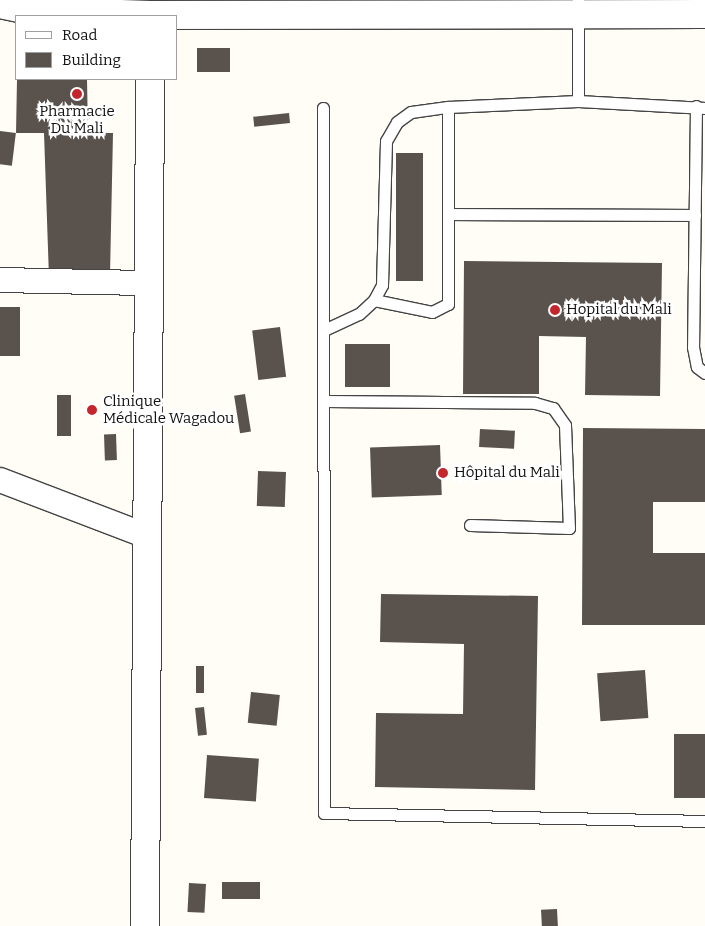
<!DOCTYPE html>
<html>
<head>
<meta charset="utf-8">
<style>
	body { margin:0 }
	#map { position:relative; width:705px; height:926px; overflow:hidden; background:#fffdf5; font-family:Bitter,serif }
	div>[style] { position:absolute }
	.building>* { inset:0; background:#5a524d; transform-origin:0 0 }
	.roads { filter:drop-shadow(1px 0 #444) drop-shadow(-1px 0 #444) drop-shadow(0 1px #444) drop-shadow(0 -1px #444) }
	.service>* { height:11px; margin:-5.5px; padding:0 5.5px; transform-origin:5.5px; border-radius:5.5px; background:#fff }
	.minor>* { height:24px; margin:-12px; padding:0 12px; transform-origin:12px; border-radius:12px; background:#fff }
	.tertiary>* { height:28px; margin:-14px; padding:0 14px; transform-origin:14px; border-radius:14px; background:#fff }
	.dots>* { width:14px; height:14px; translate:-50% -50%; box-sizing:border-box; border:2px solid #fff; border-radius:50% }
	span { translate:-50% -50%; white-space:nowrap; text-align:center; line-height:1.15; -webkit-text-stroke:5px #fff; paint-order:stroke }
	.poi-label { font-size:15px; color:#111 }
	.left { translate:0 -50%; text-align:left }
	.legend { position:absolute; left:15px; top:15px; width:162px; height:65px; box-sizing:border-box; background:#fff; border:1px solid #a0a0a0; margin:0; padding:6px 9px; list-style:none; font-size:15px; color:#111 }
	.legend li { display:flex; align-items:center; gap:10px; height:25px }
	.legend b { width:25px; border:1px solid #a0a0a0 }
</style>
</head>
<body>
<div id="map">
	<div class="building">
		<div style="left:197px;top:48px;width:33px;height:24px"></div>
		<div style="clip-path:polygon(17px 79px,87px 79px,88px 133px,113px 133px,110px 275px,49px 278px,44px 133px,16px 133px)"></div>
		<div style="left:289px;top:113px;width:10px;height:36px;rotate:84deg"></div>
		<div style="left:0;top:131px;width:16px;height:33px;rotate:7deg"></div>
		<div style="left:396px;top:153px;width:27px;height:128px"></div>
		<div style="clip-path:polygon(464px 261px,662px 263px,660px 396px,585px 395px,586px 337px,539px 336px,539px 394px,463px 394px)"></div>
		<div style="left:0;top:307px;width:20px;height:49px"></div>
		<div style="left:280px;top:327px;width:50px;height:28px;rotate:83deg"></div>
		<div style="left:345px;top:344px;width:45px;height:43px"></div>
		<div style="left:245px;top:394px;width:38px;height:11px;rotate:81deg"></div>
		<div style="left:57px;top:395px;width:14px;height:41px"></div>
		<div style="clip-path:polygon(583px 428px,705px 429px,705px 502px,653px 502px,653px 553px,705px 553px,705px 625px,582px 625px)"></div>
		<div style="left:480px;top:429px;width:35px;height:18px;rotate:3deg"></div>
		<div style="left:116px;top:434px;width:26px;height:12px;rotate:88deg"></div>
		<div style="left:440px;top:445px;width:50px;height:70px;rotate:88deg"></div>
		<div style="left:258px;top:471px;width:28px;height:35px;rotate:2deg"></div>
		<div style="clip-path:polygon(381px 594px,538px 596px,535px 790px,375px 787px,376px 713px,463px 714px,464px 644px,380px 642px)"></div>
		<div style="left:196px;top:666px;width:8px;height:27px"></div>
		<div style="left:645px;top:670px;width:48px;height:48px;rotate:86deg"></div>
		<div style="left:251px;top:692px;width:29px;height:31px;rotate:6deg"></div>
		<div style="left:204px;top:707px;width:28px;height:9px;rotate:84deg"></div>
		<div style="left:674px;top:734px;width:31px;height:64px"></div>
		<div style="left:207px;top:755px;width:52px;height:43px;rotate:4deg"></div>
		<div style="left:222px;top:882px;width:38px;height:17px"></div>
		<div style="left:189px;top:883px;width:17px;height:29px;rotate:3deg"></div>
		<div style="left:557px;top:909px;width:17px;height:16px;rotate:87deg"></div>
	</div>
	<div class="roads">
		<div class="service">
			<div style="left:578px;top:0;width:101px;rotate:90deg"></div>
			<div style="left:696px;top:106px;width:241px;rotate:90.7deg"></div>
			<div style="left:693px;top:347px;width:20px;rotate:79deg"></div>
			<div style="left:697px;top:367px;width:10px;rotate:37deg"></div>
			<div style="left:323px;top:108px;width:705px;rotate:89.92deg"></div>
			<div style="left:324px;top:813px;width:381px;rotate:1.2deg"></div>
			<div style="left:448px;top:214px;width:247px;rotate:0.2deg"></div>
			<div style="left:374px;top:300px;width:59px;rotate:11.7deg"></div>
			<div style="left:432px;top:312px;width:18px;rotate:-27deg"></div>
			<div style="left:448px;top:304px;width:197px;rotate:-90deg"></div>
			<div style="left:324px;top:330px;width:38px;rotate:-25deg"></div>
			<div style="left:359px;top:314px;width:21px;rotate:-43deg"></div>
			<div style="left:374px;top:300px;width:17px;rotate:-62deg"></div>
			<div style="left:382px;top:285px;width:144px;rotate:-88.4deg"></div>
			<div style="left:386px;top:141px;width:22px;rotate:-60deg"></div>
			<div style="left:397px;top:122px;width:17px;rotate:-36deg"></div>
			<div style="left:411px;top:112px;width:37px;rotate:-8deg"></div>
			<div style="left:448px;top:107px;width:130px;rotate:-2.6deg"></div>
			<div style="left:578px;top:101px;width:127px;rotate:3.2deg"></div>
			<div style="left:325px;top:401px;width:210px;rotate:0.5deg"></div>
			<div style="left:535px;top:403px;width:19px;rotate:16deg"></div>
			<div style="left:553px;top:408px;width:21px;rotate:55deg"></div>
			<div style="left:565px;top:425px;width:103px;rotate:87.8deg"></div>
			<div style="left:569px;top:528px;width:99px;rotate:-178.3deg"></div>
		</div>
		<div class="minor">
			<div style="left:0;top:280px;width:149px;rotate:1.2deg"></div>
			<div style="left:0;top:480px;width:157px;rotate:20.9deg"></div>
		</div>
		<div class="tertiary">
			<div style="left:0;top:4px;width:33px;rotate:12deg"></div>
			<div style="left:32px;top:11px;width:118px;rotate:1.9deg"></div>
			<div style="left:150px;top:15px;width:555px;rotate:-0.1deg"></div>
			<div style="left:145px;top:926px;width:847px;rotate:-89.66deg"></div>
		</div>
	</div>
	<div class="dots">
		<div style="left:77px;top:94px;background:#c4262e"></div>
		<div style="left:555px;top:310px;background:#c4262e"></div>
		<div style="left:92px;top:410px;background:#c4262e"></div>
		<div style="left:443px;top:473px;background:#c4262e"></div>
	</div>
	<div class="poi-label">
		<span style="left:77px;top:120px">Pharmacie<br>Du Mali</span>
		<span class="left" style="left:566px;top:310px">Hopital du Mali</span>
		<span class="left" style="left:103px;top:410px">Clinique<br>Médicale Wagadou</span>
		<span class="left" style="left:454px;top:473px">Hôpital du Mali</span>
	</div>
	<ul class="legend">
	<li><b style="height:6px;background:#fff"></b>Road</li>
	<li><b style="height:14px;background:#5a524d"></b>Building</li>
	</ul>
</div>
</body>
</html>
